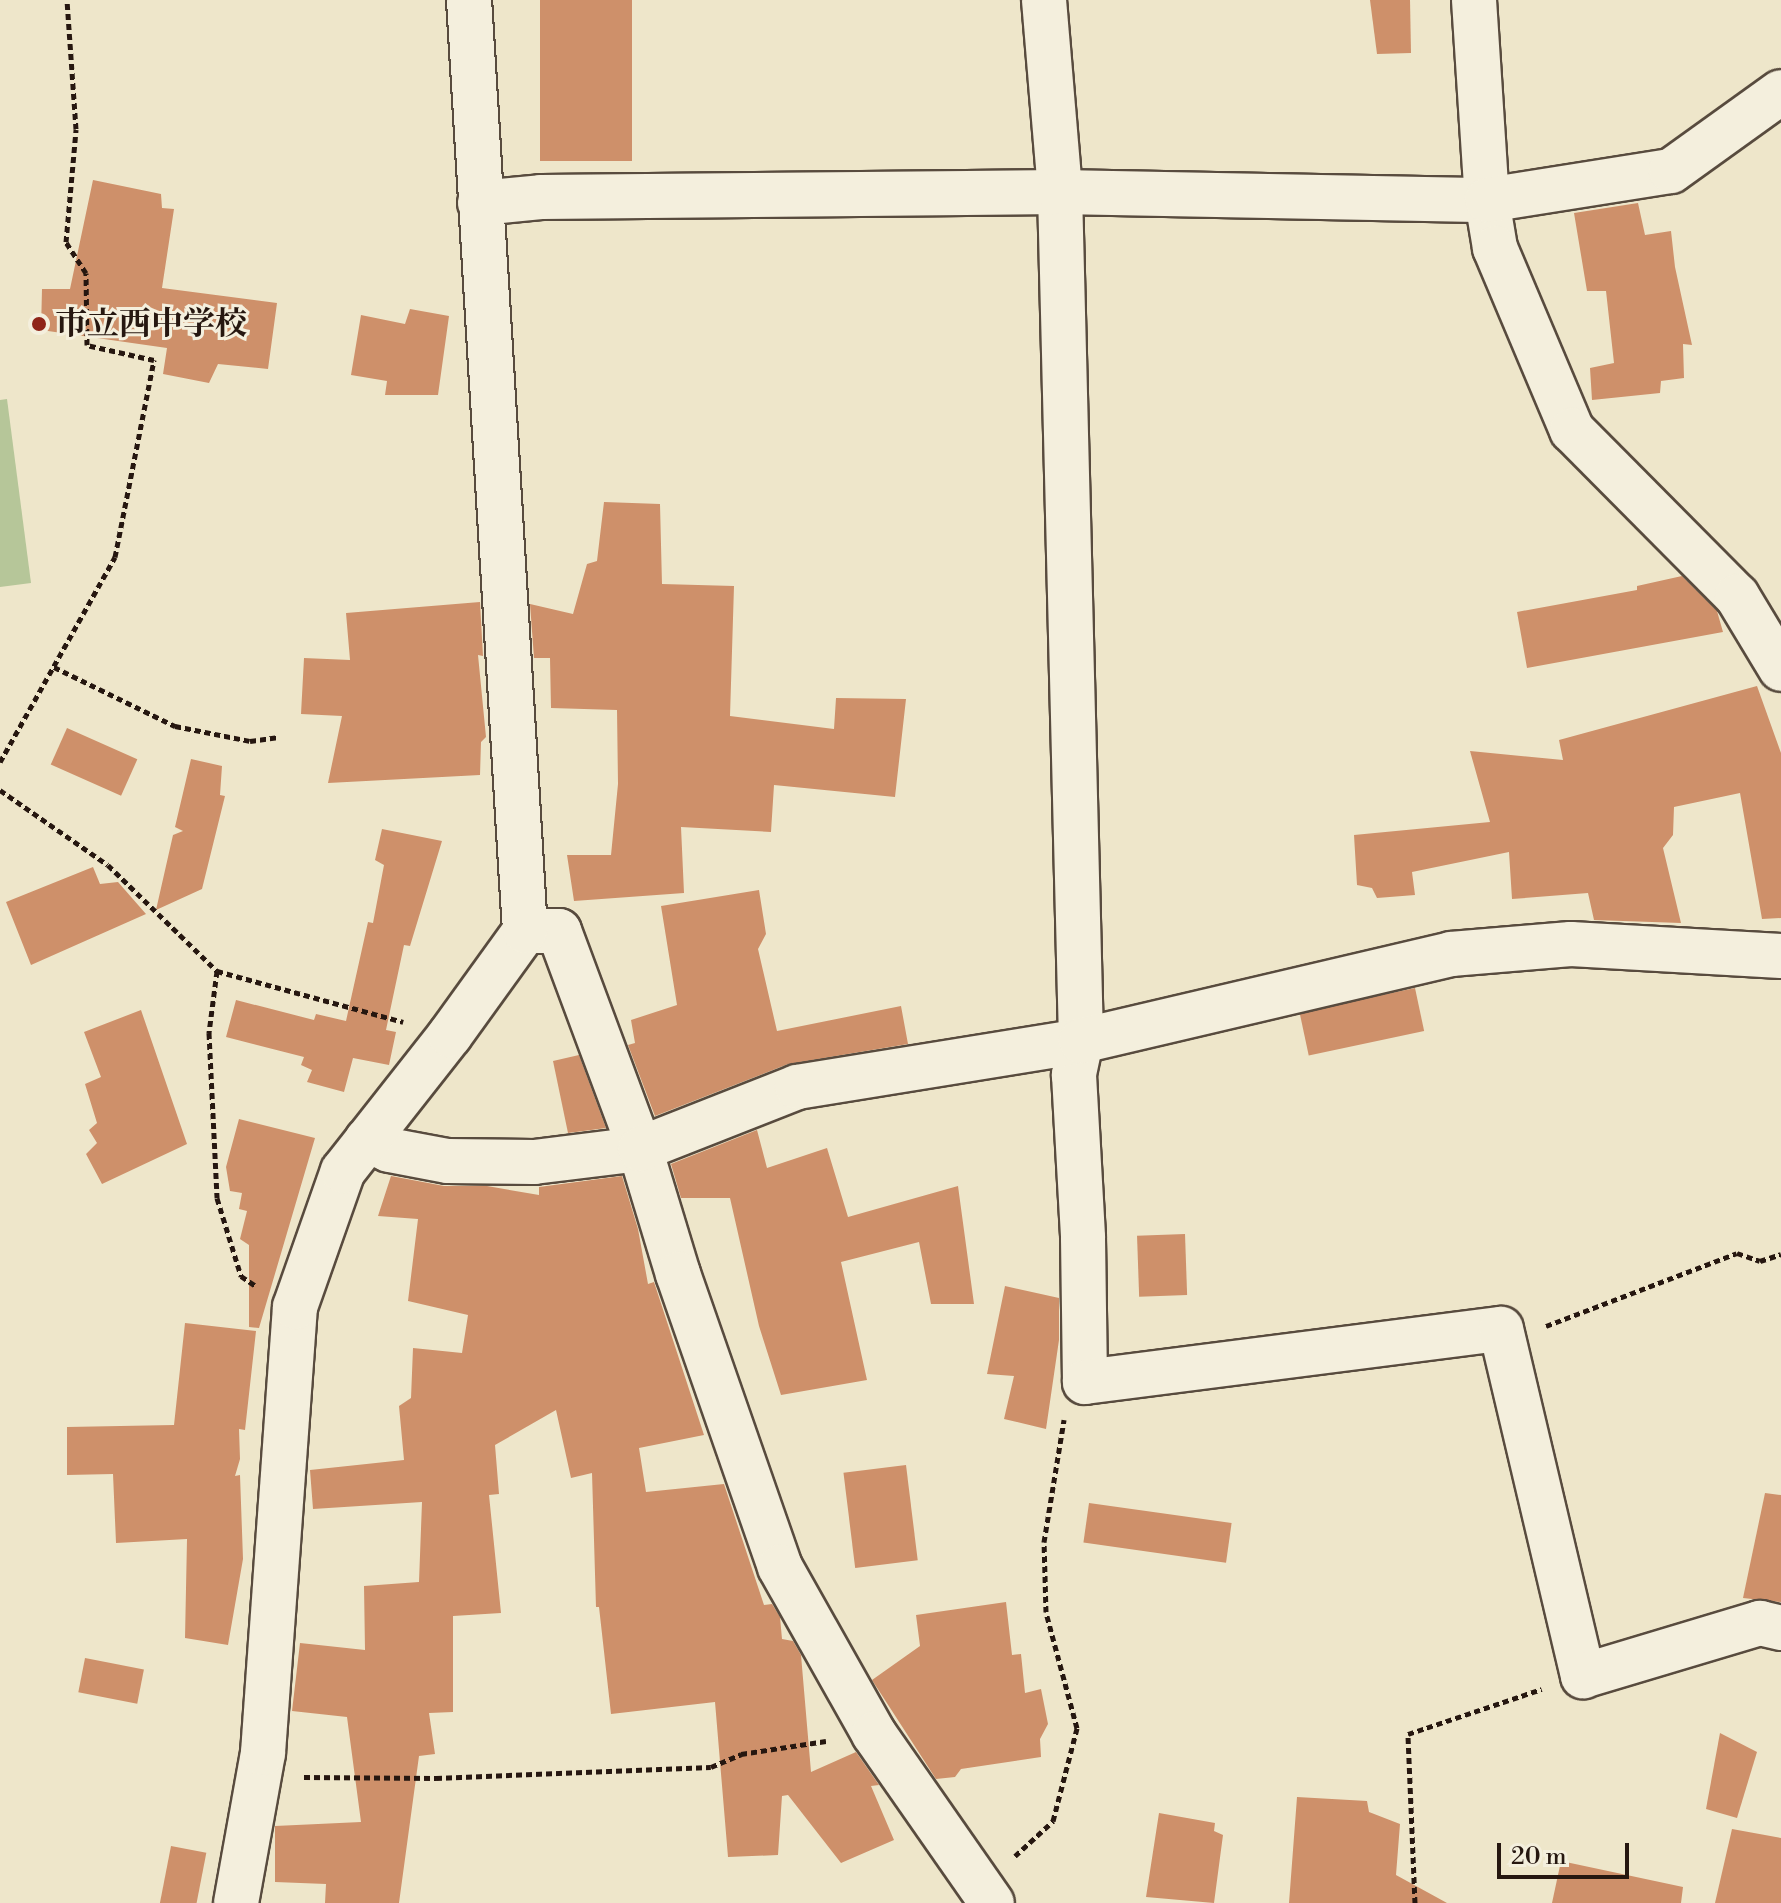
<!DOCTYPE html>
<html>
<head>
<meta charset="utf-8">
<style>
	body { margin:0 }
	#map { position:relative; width:1781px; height:1903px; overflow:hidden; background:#eee6ca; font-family:"Libre Bodoni","Noto Serif JP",serif }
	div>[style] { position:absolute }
	.green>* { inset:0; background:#b6c699 }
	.building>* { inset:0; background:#ce906a; transform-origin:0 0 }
	.path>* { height:5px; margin-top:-2.5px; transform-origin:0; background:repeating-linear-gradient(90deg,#261710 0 6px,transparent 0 10px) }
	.roads { filter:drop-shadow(2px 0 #584b3e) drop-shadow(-2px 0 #584b3e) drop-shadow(0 2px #584b3e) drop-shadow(0 -2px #584b3e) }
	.minor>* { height:44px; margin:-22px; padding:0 22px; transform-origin:22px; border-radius:22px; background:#f4efdd }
	.dots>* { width:22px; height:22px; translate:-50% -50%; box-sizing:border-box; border:4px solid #f4efdd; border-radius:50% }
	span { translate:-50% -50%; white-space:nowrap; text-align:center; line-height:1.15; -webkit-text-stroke:6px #f4efdd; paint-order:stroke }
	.poi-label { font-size:32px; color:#261710; font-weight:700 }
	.left { translate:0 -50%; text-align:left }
	.scale { position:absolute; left:1497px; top:1843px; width:132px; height:36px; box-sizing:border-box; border:4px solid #261710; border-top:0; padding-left:10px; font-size:24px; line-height:28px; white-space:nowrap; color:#261710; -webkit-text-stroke:6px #f4efdd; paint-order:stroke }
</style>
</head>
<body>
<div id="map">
	<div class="green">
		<div style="clip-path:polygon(7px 399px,31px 583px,0 587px,0 400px)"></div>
	</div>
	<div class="building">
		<div style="left:540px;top:0;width:92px;height:161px"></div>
		<div style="clip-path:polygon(1370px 0,1410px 0,1411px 53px,1377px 54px)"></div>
		<div style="clip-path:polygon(93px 180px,161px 194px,162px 208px,174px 209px,162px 288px,277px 303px,268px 369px,218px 364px,209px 383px,163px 374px,167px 348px,41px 330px,42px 289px,70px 289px)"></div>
		<div style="clip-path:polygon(1638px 203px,1645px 235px,1671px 231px,1675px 267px,1692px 345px,1683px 344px,1684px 378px,1661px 381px,1660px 393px,1592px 400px,1590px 368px,1614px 363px,1606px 291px,1587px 291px,1574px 213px)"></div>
		<div style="clip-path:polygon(410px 309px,449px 316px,438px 395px,385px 395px,387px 381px,351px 375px,361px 315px,405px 324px)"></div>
		<div style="clip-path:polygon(604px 502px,660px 504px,662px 584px,734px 586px,730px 716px,834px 729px,836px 698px,906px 699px,895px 797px,774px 785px,771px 832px,681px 827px,684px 893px,574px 901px,567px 855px,611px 855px,618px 784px,617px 710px,551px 708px,550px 658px,534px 658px,530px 604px,573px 614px,587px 564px,597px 561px)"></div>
		<div style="clip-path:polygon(1682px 576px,1717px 611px,1723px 632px,1527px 668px,1517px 612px,1637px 590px,1637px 586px)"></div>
		<div style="clip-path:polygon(480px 602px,483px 656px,478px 655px,486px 737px,481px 742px,480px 775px,328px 783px,342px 716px,301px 714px,304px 658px,350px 660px,346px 613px)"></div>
		<div style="clip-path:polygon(1757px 686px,1781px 753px,1781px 918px,1762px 919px,1740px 793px,1674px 807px,1673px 835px,1663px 848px,1681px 923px,1594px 920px,1588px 893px,1512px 899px,1509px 852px,1412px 872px,1415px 895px,1377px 898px,1372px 888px,1357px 885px,1354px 835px,1490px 822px,1470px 751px,1563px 760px,1559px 740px)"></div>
		<div style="left:67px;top:728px;width:77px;height:40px;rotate:24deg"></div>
		<div style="clip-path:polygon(191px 759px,222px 766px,220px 795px,225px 796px,202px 889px,156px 910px,173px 835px,183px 831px,175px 827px)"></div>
		<div style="clip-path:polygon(382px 829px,442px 841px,410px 946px,404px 945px,386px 1030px,396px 1032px,389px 1065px,353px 1058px,344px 1092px,307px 1082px,312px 1070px,301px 1065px,304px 1057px,226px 1037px,236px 1000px,314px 1020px,316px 1014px,346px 1021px,368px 922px,373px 923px,384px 865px,375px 860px)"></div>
		<div style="clip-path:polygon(93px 867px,100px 884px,118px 882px,146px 914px,31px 965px,6px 902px)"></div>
		<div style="clip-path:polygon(759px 890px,766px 934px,758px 949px,777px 1031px,901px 1006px,908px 1044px,788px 1064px,655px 1116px,628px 1045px,635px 1043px,631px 1020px,677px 1005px,661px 906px)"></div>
		<div style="left:1415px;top:988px;width:44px;height:118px;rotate:78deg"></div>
		<div style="clip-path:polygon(141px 1010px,187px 1144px,102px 1184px,86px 1154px,97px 1143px,89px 1130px,97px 1123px,85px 1084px,101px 1077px,84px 1032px)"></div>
		<div style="clip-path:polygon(579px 1055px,606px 1128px,568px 1133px,553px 1061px)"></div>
		<div style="clip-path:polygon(239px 1119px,315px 1138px,259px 1328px,249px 1327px,249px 1245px,240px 1239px,247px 1211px,239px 1209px,242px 1193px,230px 1191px,226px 1167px)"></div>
		<div style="clip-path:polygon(757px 1130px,767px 1168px,827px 1148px,848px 1217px,958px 1186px,974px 1304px,931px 1304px,919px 1242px,841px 1262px,867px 1380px,781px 1395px,759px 1326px,730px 1198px,681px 1198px,671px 1164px)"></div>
		<div style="clip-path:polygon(391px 1176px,444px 1186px,487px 1186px,539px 1195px,539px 1187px,622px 1176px,638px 1229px,648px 1284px,654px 1282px,704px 1435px,639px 1448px,646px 1492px,724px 1484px,764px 1605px,772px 1604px,780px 1617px,782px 1639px,793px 1641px,801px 1655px,811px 1772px,856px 1752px,879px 1785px,871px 1786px,894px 1840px,841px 1863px,788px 1795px,782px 1796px,778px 1855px,728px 1857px,715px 1702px,611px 1714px,599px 1607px,596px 1607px,592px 1473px,571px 1478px,556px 1410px,495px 1445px,499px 1494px,489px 1495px,501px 1613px,453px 1616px,453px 1712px,429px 1713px,435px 1754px,419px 1756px,399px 1903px,325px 1903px,326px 1884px,275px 1882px,275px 1826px,361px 1822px,347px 1717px,292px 1711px,300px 1643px,365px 1650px,364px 1586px,419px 1582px,422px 1502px,313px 1509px,310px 1470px,404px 1460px,399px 1406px,411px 1398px,413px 1348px,462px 1353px,468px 1315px,408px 1301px,418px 1219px,378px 1216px)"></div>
		<div style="left:1185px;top:1234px;width:61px;height:48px;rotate:88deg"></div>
		<div style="clip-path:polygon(1005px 1286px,1059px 1298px,1059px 1340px,1046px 1429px,1004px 1419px,1014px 1376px,987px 1374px)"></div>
		<div style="clip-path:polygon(185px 1323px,256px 1331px,245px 1430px,239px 1429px,240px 1459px,235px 1476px,240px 1475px,243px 1559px,228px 1645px,185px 1638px,187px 1539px,116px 1543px,113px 1474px,67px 1475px,67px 1427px,174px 1425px)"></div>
		<div style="left:906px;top:1465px;width:96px;height:63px;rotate:83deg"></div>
		<div style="clip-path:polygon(1765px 1493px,1781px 1495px,1781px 1602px,1743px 1598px)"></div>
		<div style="left:1089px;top:1503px;width:144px;height:40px;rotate:8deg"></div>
		<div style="clip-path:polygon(1006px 1602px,1012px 1655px,1021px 1654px,1025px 1693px,1041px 1689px,1048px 1724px,1040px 1739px,1041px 1757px,961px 1769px,955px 1777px,936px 1779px,872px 1680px,920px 1646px,916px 1615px)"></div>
		<div style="left:85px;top:1658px;width:60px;height:35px;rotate:11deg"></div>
		<div style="clip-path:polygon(1720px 1733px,1757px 1752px,1737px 1818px,1706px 1809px)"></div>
		<div style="clip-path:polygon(1297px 1797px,1367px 1801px,1369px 1812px,1400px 1824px,1396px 1875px,1447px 1903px,1289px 1903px)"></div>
		<div style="clip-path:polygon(1159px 1813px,1215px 1823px,1214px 1831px,1223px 1835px,1214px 1903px,1146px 1897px)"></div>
		<div style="clip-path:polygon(1732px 1829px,1781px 1838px,1781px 1903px,1715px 1903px)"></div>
		<div style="left:171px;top:1846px;width:36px;height:58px;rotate:11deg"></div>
		<div style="clip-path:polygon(1561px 1861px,1683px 1887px,1681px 1903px,1552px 1903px)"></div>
	</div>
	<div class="path">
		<div style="left:54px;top:667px;width:135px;rotate:26deg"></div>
		<div style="left:175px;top:726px;width:76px;rotate:11.3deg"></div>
		<div style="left:250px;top:741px;width:29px;rotate:-8deg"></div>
		<div style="left:0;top:762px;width:235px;rotate:-60.7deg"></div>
		<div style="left:115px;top:557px;width:201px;rotate:-78.8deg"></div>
		<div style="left:154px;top:360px;width:69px;rotate:-167.4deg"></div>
		<div style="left:87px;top:345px;width:72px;rotate:-90.8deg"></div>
		<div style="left:86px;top:273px;width:37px;rotate:-123deg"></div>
		<div style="left:66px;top:242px;width:113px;rotate:-84.9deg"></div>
		<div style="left:76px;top:129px;width:129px;rotate:-94deg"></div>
		<div style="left:0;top:790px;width:131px;rotate:34.8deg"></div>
		<div style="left:108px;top:865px;width:152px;rotate:44.2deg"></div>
		<div style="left:217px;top:971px;width:193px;rotate:15.3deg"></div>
		<div style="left:217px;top:971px;width:63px;rotate:97.4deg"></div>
		<div style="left:209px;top:1033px;width:165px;rotate:87.2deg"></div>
		<div style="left:217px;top:1198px;width:82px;rotate:72.9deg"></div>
		<div style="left:241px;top:1276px;width:18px;rotate:34deg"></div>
		<div style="left:1546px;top:1326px;width:204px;rotate:-20.9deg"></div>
		<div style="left:1737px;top:1253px;width:24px;rotate:19deg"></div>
		<div style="left:1760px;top:1261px;width:22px;rotate:-18deg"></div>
		<div style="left:304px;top:1777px;width:132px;rotate:0.4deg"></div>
		<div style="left:436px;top:1778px;width:275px;rotate:-2.3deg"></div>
		<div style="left:711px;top:1767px;width:33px;rotate:-23deg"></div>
		<div style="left:741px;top:1754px;width:86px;rotate:-8.7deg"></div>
		<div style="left:1015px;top:1856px;width:52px;rotate:-42.6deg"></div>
		<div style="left:1053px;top:1821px;width:96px;rotate:-75.5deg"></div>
		<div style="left:1077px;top:1728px;width:120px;rotate:-105deg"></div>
		<div style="left:1046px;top:1612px;width:70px;rotate:-91.6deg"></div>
		<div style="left:1044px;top:1542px;width:124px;rotate:-80.7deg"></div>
		<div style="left:1415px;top:1903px;width:169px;rotate:-92.4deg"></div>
		<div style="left:1408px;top:1734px;width:141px;rotate:-18.6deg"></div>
	</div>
	<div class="roads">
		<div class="minor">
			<div style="left:1044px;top:0;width:193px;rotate:85.2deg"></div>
			<div style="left:1060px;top:192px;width:849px;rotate:88.58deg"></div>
			<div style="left:1081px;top:1041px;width:35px;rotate:102deg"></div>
			<div style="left:1074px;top:1075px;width:163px;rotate:86.8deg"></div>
			<div style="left:1083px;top:1238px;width:144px;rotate:89.2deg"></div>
			<div style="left:1085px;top:1382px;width:419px;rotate:-7.3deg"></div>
			<div style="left:1501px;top:1329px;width:357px;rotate:76.7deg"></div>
			<div style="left:1583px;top:1676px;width:185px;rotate:-16.7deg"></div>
			<div style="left:1760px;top:1623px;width:22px;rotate:13deg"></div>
			<div style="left:1474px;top:0;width:200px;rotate:86.3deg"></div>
			<div style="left:1487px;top:200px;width:49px;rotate:80.5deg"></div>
			<div style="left:1495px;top:248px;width:198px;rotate:67.1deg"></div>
			<div style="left:1572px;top:430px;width:234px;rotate:45.2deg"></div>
			<div style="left:1737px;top:596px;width:85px;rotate:58.9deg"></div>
			<div style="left:480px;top:203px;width:61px;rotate:-5.6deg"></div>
			<div style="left:541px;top:197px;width:519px;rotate:-0.55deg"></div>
			<div style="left:1060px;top:192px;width:427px;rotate:1.1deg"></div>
			<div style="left:1487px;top:200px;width:186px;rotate:-9deg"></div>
			<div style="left:1671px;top:171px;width:135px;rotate:-35.7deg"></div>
			<div style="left:525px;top:931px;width:34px"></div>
			<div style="left:559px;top:931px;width:233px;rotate:69.6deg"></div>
			<div style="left:640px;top:1149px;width:131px;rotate:73.1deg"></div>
			<div style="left:678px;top:1274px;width:310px;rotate:70.8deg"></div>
			<div style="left:780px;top:1567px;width:192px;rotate:60.6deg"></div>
			<div style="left:874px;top:1734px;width:206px;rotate:55.1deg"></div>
			<div style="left:367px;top:1140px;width:24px;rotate:24deg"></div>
			<div style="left:389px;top:1150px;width:60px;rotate:10.6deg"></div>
			<div style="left:448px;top:1161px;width:86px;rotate:0.7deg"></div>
			<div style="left:534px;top:1162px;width:107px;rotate:-7deg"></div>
			<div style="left:640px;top:1149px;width:169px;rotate:-21.5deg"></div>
			<div style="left:797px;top:1087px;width:288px;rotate:-9.2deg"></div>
			<div style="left:1081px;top:1041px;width:380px;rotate:-13.2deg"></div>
			<div style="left:1451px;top:954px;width:120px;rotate:-4.8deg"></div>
			<div style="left:1571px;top:944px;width:210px;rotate:3.3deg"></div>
			<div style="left:236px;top:1903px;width:152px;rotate:-79.8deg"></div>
			<div style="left:263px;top:1753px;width:447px;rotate:-85.9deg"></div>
			<div style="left:295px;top:1307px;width:144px;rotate:-70.6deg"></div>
			<div style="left:343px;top:1171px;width:173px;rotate:-51.8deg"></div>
			<div style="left:450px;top:1035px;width:128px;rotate:-54.2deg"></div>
			<div style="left:525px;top:931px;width:933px;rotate:-93.44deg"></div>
		</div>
	</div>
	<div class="dots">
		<div style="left:39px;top:324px;background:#8f2418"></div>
	</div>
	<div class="poi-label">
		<span class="left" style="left:55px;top:324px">市立西中学校</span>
	</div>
	<div class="scale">20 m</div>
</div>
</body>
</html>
